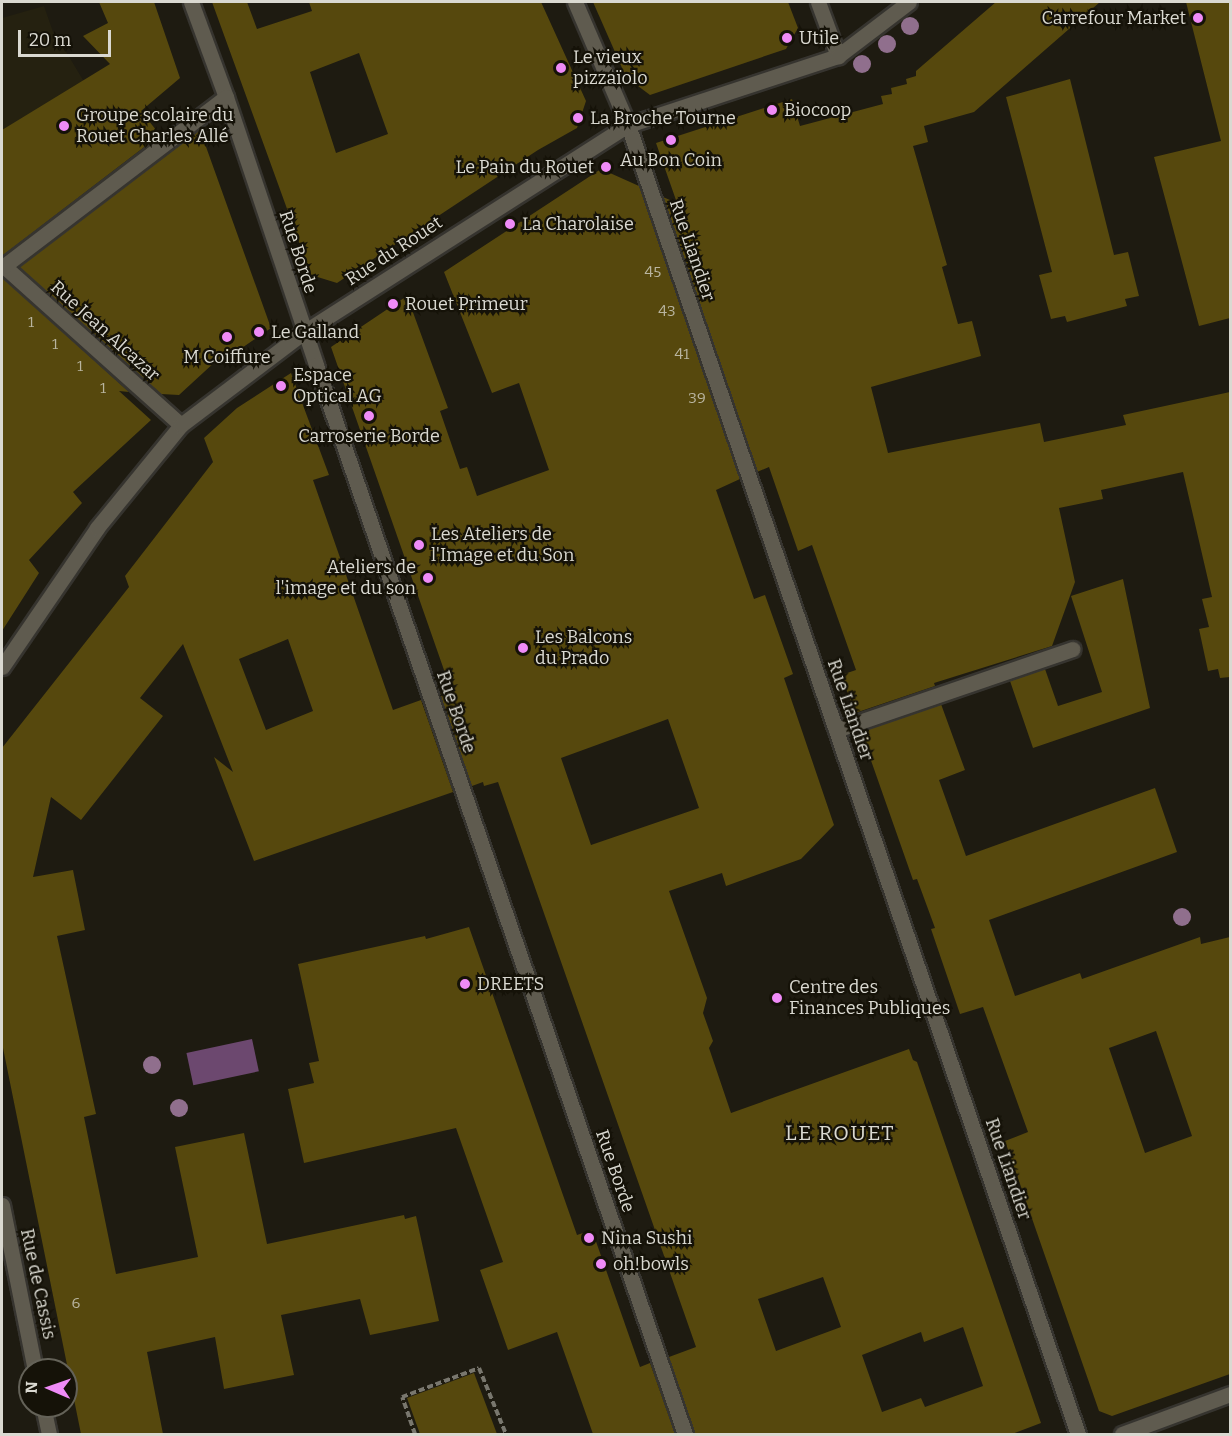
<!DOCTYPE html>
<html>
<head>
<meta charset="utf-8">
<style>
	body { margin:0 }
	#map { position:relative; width:1232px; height:1436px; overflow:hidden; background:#1e1b11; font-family:Bitter,serif }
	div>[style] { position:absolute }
	.built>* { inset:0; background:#252110 }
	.water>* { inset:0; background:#6c486f; transform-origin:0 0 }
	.building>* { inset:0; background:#56480d }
	.path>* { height:4px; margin-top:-2px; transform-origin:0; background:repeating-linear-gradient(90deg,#79776e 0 6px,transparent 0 9px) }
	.roads { filter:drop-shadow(2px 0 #36342f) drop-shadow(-2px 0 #36342f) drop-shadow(0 2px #36342f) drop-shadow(0 -2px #36342f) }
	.service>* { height:15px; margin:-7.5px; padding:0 7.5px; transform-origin:7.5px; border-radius:7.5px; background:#5f5b4f }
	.minor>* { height:15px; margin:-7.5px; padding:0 7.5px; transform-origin:7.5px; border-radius:7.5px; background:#5f5b4f }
	.trees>* { width:18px; height:18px; margin:-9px; border-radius:50%; background:#906f8d }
	.dots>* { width:16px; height:16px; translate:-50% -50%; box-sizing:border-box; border:3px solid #151208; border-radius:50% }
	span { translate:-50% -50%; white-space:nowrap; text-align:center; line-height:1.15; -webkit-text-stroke:4.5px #151208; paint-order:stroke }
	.number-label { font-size:15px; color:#b9b5a0 }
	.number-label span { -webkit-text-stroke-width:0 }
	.poi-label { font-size:18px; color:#dad9d1 }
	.right { translate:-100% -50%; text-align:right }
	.left { translate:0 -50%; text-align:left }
	.street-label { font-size:18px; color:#dad9d1 }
	.quarter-label { font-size:21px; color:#dad9d1; letter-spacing:1.5px }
	.frame { position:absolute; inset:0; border:3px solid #dad9d1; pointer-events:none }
	.north { position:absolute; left:18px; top:1358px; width:60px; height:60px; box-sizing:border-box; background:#151208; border:2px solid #646258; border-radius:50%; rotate:272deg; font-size:16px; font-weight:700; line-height:24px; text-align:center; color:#dad9d1 }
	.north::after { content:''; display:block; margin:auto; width:21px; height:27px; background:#ef8bf7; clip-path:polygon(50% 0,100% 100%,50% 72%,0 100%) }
	.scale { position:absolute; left:18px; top:30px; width:93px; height:27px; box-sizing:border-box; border:3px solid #dad9d1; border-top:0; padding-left:8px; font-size:18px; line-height:21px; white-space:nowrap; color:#dad9d1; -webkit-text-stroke:4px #151208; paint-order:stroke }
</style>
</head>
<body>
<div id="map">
	<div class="built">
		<div style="clip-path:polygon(44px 6px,58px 46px,62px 45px,83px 80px,142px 146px,2px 252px,2px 18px)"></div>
	</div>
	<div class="water">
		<div style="left:252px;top:1039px;width:33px;height:67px;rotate:78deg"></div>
	</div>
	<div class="building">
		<div style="clip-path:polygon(99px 2px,154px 2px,180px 78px,141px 111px,160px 135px,2px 256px,2px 130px,110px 64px,83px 36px,108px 23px)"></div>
		<div style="clip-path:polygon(evenodd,212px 2px,247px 2px,257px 29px,312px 11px,309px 2px,541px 2px,586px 101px,577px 128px,538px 150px,337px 283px,311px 275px,212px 2px,359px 53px,388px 134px,336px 153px,310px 72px,359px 53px)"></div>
		<div style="clip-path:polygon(593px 2px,788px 2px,798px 28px,786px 49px,650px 95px,626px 77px)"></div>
		<div style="clip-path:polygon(996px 2px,1100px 2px,974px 112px,924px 126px,928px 142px,913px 146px,947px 265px,942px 267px,958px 324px,972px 321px,981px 356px,871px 387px,888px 453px,1040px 423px,1044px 442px,1126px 425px,1123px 415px,1230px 392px,1230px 677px,1220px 678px,1218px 669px,1208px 671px,1199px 629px,1209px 627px,1202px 599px,1212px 597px,1183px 472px,1101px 490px,1103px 499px,1059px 508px,1075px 582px,1052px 646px,934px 683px,935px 686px,855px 713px,841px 675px,856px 670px,812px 545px,798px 551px,769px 467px,757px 472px,663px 197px,677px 203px,656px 143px,792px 99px,800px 126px,883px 104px,881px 96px,892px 94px,891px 88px,907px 84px,906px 79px,916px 76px,916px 71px)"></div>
		<div style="clip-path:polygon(1186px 2px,1230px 2px,1230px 318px,1199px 326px,1154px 157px,1221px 141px)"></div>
		<div style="clip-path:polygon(1070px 79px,1114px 255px,1128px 252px,1139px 296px,1125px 299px,1127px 306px,1067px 322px,1065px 316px,1051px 319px,1039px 275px,1052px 272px,1006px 97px)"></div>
		<div style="clip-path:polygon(200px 130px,271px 328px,217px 365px,216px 361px,179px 395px,161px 394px,19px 267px)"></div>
		<div style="clip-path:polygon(evenodd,601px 169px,639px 186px,740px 479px,716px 490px,754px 599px,765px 595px,793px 674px,784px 678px,834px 825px,801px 859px,726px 886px,722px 873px,669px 891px,707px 998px,703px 1013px,713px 1041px,709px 1048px,731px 1113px,909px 1049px,913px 1060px,917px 1062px,1041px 1423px,1012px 1434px,695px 1434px,669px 1357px,696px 1347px,498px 782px,484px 786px,483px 782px,472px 786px,440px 694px,451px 690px,331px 347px,407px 296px,448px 408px,440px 411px,460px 469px,467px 467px,477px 496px,549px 470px,519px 383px,492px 393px,444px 272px,601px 169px,668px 719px,699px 808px,591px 845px,561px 758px,668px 719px,601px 169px,823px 1277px,841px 1327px,776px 1351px,758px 1299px,823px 1277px,601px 169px,963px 1327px,983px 1386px,925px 1407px,921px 1398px,882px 1412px,862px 1355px,921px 1332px,924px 1342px,963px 1327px)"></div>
		<div style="clip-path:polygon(2px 277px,129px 392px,119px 391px,151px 420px,73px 492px,82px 503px,29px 560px,39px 573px,2px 631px)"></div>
		<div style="clip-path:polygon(evenodd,291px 373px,329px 475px,313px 480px,393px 710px,421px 700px,453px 792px,254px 861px,214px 757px,233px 772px,183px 644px,140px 698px,163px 716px,81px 820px,51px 797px,33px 877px,73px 870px,85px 930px,57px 936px,96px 1114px,84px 1117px,116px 1274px,198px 1257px,175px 1147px,244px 1133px,267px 1244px,404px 1215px,405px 1219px,416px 1216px,439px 1321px,370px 1335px,360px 1299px,281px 1315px,294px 1375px,224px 1389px,215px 1337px,147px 1352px,163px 1434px,81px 1434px,2px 1043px,2px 748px,129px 587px,125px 576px,213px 462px,204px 438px,237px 408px,291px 373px,288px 639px,313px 711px,266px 730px,239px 659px,288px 639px)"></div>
		<div style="clip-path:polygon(1123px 579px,1150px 708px,1033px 748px,1010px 681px,1045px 669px,1058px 706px,1102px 692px,1071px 596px)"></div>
		<div style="clip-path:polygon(evenodd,941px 704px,965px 770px,939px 780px,966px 856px,1155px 788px,1177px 852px,989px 920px,1015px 996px,1080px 973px,1082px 979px,1200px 937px,1201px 944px,1230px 937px,1230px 1374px,1112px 1416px,1099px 1411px,1005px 1141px,1028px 1132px,983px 1007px,960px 1014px,931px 929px,935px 928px,917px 879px,913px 880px,861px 732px,941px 704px,1156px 1031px,1192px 1136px,1145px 1153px,1109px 1048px,1156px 1031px)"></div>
		<div style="clip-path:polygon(469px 927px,577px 1235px,592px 1230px,640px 1367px,650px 1363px,675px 1434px,593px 1434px,557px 1332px,508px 1350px,480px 1270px,503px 1262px,456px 1128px,304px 1163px,288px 1089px,314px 1083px,309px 1063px,319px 1061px,298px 964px,425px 936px,426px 939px)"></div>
		<div style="clip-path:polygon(474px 1373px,497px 1434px,420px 1434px,407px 1398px)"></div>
	</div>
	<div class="path">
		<div style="left:415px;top:1434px;width:39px;rotate:-109deg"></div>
		<div style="left:402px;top:1397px;width:82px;rotate:-20.6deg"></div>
		<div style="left:479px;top:1368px;width:71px;rotate:67.8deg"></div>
	</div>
	<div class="roads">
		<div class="service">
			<div style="left:836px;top:730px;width:250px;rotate:-18.9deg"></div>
		</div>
		<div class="minor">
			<div style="left:191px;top:2px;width:101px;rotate:69.8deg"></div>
			<div style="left:226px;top:97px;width:283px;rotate:71.4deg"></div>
			<div style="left:316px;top:365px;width:1131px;rotate:70.96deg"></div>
			<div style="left:575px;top:2px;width:134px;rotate:66.7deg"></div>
			<div style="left:628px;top:125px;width:1384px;rotate:71.03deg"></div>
			<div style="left:818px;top:2px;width:58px;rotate:69.7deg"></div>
			<div style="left:181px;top:425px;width:238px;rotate:-138.1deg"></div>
			<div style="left:4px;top:266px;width:279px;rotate:-37.3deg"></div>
			<div style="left:2px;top:667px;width:168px;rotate:-55.6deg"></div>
			<div style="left:97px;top:528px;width:133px;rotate:-50.8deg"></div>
			<div style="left:181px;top:425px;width:154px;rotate:-37.1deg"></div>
			<div style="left:304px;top:332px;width:384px;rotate:-32.6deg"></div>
			<div style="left:628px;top:125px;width:221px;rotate:-18.2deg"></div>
			<div style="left:838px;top:56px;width:89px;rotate:-37.3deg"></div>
			<div style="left:2px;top:1205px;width:168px;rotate:78.7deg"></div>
			<div style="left:43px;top:1406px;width:29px;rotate:78deg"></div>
			<div style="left:1122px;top:1434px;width:115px;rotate:-20.3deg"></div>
		</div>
	</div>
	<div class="trees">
		<div style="left:910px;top:26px"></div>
		<div style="left:887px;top:44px"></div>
		<div style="left:862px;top:64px"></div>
		<div style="left:1182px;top:917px"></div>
		<div style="left:152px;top:1065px"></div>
		<div style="left:179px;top:1108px"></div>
	</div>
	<div class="dots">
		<div style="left:1198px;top:18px;background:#ef8bf7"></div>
		<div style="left:787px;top:38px;background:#ef8bf7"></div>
		<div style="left:561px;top:68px;background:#ef8bf7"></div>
		<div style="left:772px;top:110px;background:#ef8bf7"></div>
		<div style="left:578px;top:118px;background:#ef8bf7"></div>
		<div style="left:64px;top:126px;background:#ef8bf7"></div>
		<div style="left:671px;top:140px;background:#ef8bf7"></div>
		<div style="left:606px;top:167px;background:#ef8bf7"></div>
		<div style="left:510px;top:224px;background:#ef8bf7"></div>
		<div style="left:393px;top:304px;background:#ef8bf7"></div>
		<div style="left:259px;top:332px;background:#ef8bf7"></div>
		<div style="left:227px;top:337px;background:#ef8bf7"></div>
		<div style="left:281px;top:386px;background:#ef8bf7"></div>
		<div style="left:369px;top:416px;background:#ef8bf7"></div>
		<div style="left:419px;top:545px;background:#ef8bf7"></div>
		<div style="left:428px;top:578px;background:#ef8bf7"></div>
		<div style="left:523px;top:648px;background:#ef8bf7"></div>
		<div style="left:465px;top:984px;background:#ef8bf7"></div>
		<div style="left:777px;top:998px;background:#ef8bf7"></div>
		<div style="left:589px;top:1238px;background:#ef8bf7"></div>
		<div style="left:601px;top:1264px;background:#ef8bf7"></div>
	</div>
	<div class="number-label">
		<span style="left:653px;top:273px">45</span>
		<span style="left:667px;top:312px">43</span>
		<span style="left:31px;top:323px">1</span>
		<span style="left:55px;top:345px">1</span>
		<span style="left:682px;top:355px">41</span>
		<span style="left:80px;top:367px">1</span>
		<span style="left:103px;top:389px">1</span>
		<span style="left:697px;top:399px">39</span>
		<span style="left:76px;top:1304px">6</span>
	</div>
	<div class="poi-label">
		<span class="right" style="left:1186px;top:18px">Carrefour Market</span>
		<span class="left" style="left:799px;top:38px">Utile</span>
		<span class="left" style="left:573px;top:68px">Le vieux<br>pizzaïolo</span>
		<span class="left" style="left:784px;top:110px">Biocoop</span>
		<span class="left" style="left:76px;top:126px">Groupe scolaire du<br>Rouet Charles Allé</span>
		<span class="left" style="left:590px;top:118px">La Broche Tourne</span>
		<span style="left:671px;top:160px">Au Bon Coin</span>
		<span class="right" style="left:594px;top:167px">Le Pain du Rouet</span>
		<span class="left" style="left:522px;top:224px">La Charolaise</span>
		<span class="left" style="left:405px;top:304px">Rouet Primeur</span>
		<span class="left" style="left:271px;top:332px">Le Galland</span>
		<span style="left:227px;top:357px">M Coiffure</span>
		<span class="left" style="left:293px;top:386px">Espace<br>Optical AG</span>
		<span style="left:369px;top:436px">Carroserie Borde</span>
		<span class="left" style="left:431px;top:545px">Les Ateliers de<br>l'Image et du Son</span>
		<span class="right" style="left:416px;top:578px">Ateliers de<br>l'image et du son</span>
		<span class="left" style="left:535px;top:648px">Les Balcons<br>du Prado</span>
		<span class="left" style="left:477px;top:984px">DREETS</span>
		<span class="left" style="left:789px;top:998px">Centre des<br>Finances Publiques</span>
		<span class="left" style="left:601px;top:1238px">Nina Sushi</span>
		<span class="left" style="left:613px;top:1264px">oh!bowls</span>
	</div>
	<div class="street-label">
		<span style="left:692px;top:250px;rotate:71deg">Rue Liandier</span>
		<span style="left:394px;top:251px;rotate:-33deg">Rue du Rouet</span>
		<span style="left:298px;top:252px;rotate:72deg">Rue Borde</span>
		<span style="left:105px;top:331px;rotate:42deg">Rue Jean Alcazar</span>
		<span style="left:850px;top:710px;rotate:71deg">Rue Liandier</span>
		<span style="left:456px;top:712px;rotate:71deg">Rue Borde</span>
		<span style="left:1008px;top:1169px;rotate:71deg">Rue Liandier</span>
		<span style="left:615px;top:1171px;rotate:71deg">Rue Borde</span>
		<span style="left:38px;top:1284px;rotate:78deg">Rue de Cassis</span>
	</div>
	<div class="quarter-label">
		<span style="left:840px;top:1133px">LE ROUET</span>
	</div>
	<div class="frame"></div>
	<div class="north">N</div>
	<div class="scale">20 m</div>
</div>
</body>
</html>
